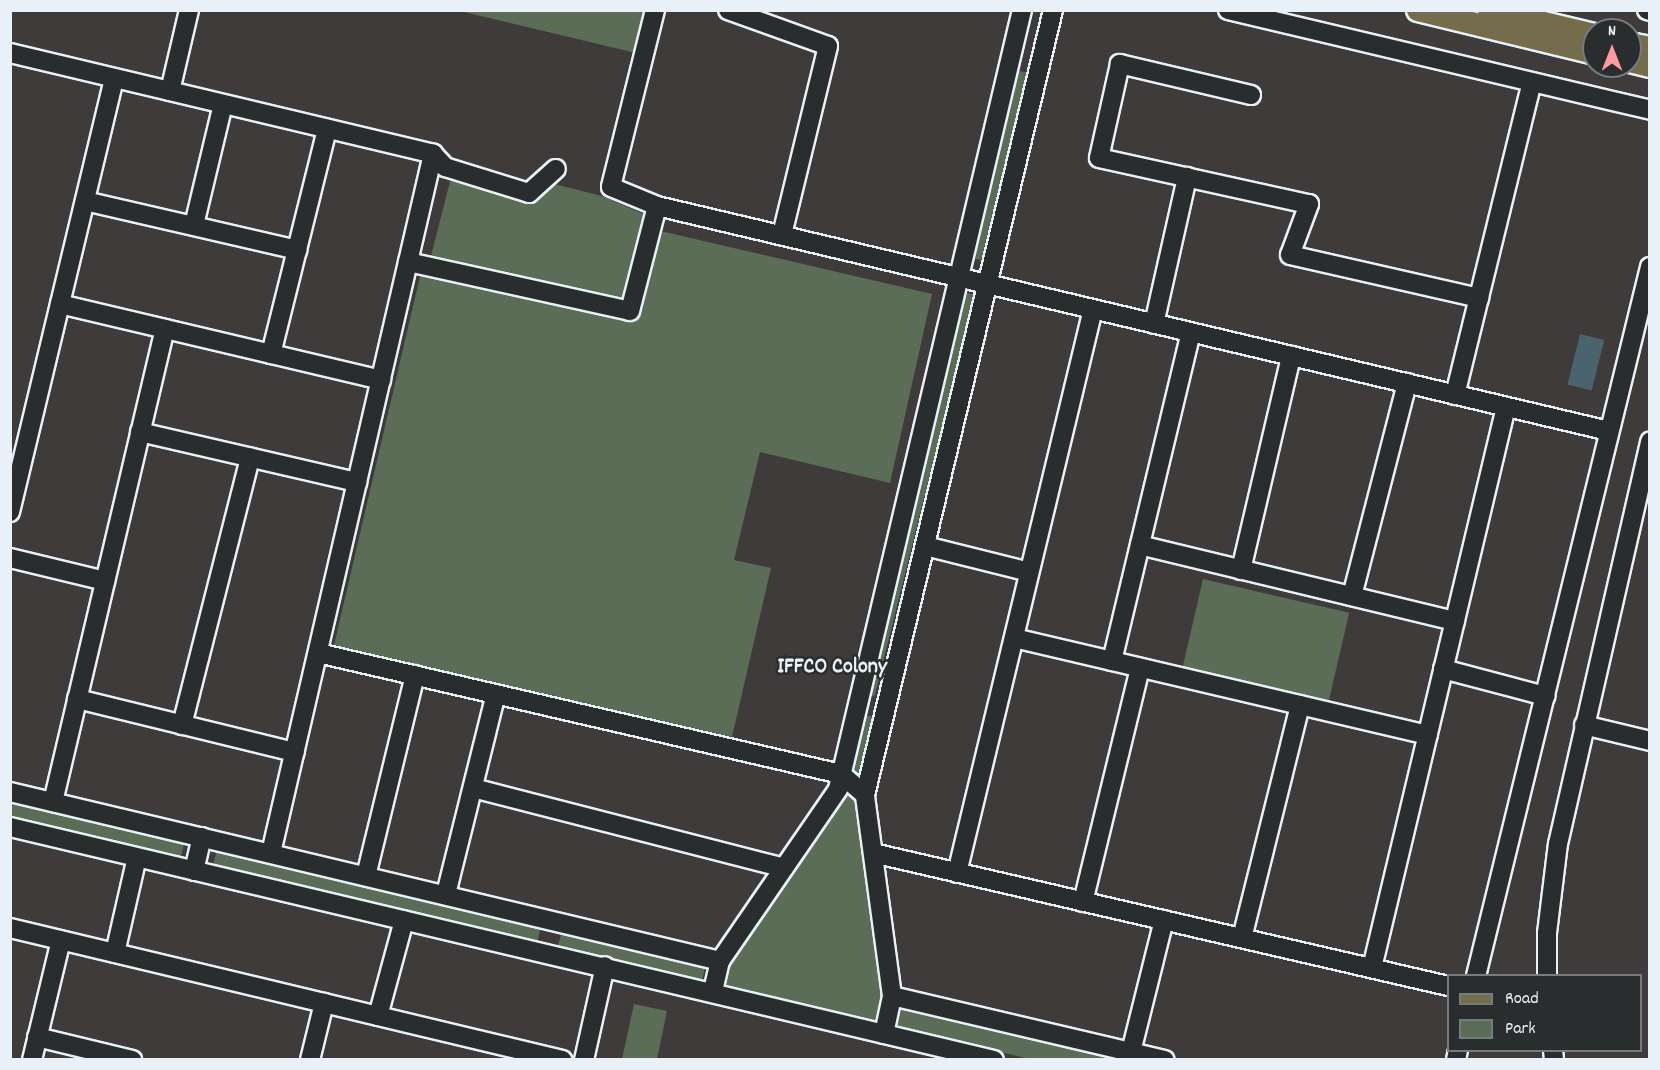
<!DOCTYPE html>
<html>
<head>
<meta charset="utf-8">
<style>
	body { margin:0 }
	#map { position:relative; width:1660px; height:1070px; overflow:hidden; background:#3f3b3a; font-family:Dekko,sans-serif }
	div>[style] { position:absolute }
	.green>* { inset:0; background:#5c6d57; transform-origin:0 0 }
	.water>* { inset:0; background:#49646e; transform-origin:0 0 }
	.roads { filter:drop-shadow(2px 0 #e8f1f8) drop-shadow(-2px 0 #e8f1f8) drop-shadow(0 2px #e8f1f8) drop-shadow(0 -2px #e8f1f8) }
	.minor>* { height:18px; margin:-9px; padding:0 9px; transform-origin:9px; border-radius:9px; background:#2a2d2e }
	.major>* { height:22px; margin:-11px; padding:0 11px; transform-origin:11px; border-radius:11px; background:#746c4b }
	span { translate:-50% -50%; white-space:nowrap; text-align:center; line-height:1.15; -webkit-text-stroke:5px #2a2d2e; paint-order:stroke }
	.quarter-label { font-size:22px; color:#e8f1f8; font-weight:700 }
	.frame { position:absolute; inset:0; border:12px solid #e8f1f8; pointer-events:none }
	.legend { position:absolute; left:1447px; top:974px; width:195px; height:78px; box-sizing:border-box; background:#2a2d2e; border:2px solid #767b7f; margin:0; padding:8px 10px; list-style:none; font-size:18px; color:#e8f1f8 }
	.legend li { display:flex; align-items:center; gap:12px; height:30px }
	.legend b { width:30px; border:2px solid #767b7f }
	.north { position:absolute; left:1582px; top:18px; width:60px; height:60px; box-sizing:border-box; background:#2a2d2e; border:2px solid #767b7f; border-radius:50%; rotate:0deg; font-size:16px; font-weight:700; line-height:24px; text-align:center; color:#e8f1f8 }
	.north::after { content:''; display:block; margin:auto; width:21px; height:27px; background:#ff9aa2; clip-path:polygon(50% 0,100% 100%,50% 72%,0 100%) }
</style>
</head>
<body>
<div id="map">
	<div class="green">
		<div style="clip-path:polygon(460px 11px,646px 11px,636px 53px)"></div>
		<div style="left:1016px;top:70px;width:12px;height:193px;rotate:14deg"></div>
		<div style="clip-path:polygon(455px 162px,502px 173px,514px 195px,542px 181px,602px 196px,646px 215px,627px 303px,431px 256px)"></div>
		<div style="clip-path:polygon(656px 230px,932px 294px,890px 483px,760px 452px,734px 560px,771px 568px,732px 737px,334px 645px,421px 272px,635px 321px)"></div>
		<div style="left:963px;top:292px;width:12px;height:414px;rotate:14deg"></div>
		<div style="left:1203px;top:579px;width:150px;height:90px;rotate:13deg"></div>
		<div style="clip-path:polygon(861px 714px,876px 718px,858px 801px,884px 999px,878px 1023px,723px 985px,729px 963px,841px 797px)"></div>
		<div style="left:11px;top:802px;width:178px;height:18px;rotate:13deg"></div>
		<div style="left:217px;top:849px;width:333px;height:18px;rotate:13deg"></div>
		<div style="left:562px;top:930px;width:148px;height:18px;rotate:14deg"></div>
		<div style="clip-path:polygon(634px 1004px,667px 1011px,657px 1059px,622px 1059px)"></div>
		<div style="clip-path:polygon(901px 1005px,1129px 1059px,1030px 1059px,896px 1027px)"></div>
	</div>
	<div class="water">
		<div style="left:1580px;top:334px;width:25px;height:52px;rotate:14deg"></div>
	</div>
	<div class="roads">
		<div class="minor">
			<div style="left:655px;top:10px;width:182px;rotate:104deg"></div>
			<div style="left:611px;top:187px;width:50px;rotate:22.4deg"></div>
			<div style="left:657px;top:206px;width:978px;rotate:13.3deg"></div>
			<div style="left:728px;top:10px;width:106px;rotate:19.8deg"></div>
			<div style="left:828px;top:46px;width:195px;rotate:103.7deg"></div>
			<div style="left:1228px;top:10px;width:434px;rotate:13.3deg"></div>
			<div style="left:1647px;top:10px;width:3px;rotate:18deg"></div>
			<div style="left:10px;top:53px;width:435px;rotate:13.4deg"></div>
			<div style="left:433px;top:154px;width:18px;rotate:47deg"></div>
			<div style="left:445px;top:167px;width:88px;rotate:17.2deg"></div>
			<div style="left:529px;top:193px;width:36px;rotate:-42deg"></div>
			<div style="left:170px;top:91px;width:83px;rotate:-76.8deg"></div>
			<div style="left:1251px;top:95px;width:135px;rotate:-166.7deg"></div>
			<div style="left:1120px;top:64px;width:96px;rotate:102.6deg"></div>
			<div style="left:1099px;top:158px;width:215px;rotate:12.4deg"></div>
			<div style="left:1309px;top:204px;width:54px;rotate:110.4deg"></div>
			<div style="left:1290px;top:255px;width:194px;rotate:12.8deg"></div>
			<div style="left:85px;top:201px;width:218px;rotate:13deg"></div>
			<div style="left:194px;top:225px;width:124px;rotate:-76.5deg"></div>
			<div style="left:408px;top:262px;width:227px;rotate:12.4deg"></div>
			<div style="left:630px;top:311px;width:108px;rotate:-75.6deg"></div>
			<div style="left:60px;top:304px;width:330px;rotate:13.3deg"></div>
			<div style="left:1154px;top:324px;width:151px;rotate:-77.3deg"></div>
			<div style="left:271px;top:354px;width:232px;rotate:-76deg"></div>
			<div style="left:1455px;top:395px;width:322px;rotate:-76.2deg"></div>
			<div style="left:140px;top:432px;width:223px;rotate:13deg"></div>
			<div style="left:10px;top:512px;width:446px;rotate:-76.5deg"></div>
			<div style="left:1140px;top:545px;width:324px;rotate:13.6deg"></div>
			<div style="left:925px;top:546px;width:107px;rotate:14deg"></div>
			<div style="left:10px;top:558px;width:98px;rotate:13.6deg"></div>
			<div style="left:1241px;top:570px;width:220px;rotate:-76.8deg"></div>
			<div style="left:1352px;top:596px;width:220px;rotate:-75.5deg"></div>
			<div style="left:1014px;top:638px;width:425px;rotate:13.2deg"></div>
			<div style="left:318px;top:653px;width:537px;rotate:13.03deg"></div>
			<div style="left:841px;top:774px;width:32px;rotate:41deg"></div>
			<div style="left:1112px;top:661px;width:338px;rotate:-76.5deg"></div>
			<div style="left:1443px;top:669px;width:106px;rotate:14.8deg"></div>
			<div style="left:77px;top:699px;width:224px;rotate:13.7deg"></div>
			<div style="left:182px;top:725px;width:276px;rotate:-75.7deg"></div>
			<div style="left:1584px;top:725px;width:68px;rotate:13.6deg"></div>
			<div style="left:473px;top:788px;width:321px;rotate:14.4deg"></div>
			<div style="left:10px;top:792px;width:730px;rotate:13.39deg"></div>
			<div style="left:53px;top:802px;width:486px;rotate:-76.7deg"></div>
			<div style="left:10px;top:827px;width:1011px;rotate:13.32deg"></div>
			<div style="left:271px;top:853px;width:718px;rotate:-76.95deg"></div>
			<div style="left:873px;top:853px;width:590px;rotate:13.02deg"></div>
			<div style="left:194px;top:871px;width:35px;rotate:-77deg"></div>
			<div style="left:957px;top:873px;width:580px;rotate:-76.44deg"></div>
			<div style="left:366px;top:876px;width:207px;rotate:-76.3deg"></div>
			<div style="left:446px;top:894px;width:206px;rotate:-76deg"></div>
			<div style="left:1083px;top:902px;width:241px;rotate:-76.3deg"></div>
			<div style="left:10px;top:928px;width:568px;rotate:13.45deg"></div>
			<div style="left:1242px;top:938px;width:240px;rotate:-76deg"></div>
			<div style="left:115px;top:953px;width:98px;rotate:-77.1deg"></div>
			<div style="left:1372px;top:968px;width:577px;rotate:-76.57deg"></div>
			<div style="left:1476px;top:976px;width:730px;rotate:-76.21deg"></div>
			<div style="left:1547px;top:976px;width:43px;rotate:-90deg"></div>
			<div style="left:1547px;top:933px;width:90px;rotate:-83deg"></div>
			<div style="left:1558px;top:844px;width:413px;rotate:-77.1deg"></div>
			<div style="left:713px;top:991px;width:31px;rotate:-77deg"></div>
			<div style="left:720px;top:961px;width:209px;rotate:-55.5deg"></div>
			<div style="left:838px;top:789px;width:800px;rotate:-76.71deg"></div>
			<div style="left:892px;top:996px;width:280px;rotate:13.2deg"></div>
			<div style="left:378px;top:1016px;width:99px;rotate:-74.8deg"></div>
			<div style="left:884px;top:1034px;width:39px;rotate:-78deg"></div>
			<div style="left:892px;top:996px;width:203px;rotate:-97.7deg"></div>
			<div style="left:865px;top:795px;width:807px;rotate:-76.53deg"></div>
			<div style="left:37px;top:1037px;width:98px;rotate:13.6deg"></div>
			<div style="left:1553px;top:1050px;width:10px;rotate:84deg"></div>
			<div style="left:1131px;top:1052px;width:136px;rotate:-76deg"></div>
			<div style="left:32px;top:1060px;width:123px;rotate:-76.4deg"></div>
			<div style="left:310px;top:1060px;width:59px;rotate:-76.2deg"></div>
			<div style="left:584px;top:1060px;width:96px;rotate:-77.4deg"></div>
			<div style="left:1456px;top:1060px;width:10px;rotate:-79deg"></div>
		</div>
		<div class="major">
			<div style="left:1418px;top:10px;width:181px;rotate:13.7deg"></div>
			<div style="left:1489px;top:10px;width:108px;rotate:13.4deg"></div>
			<div style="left:1630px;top:44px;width:20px;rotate:11deg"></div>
			<div style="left:1630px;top:61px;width:21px;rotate:14deg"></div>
		</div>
	</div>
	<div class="quarter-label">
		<span style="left:832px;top:668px">IFFCO Colony</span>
	</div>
	<div class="frame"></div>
	<ul class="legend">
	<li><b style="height:8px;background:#746c4b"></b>Road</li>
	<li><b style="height:16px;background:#5c6d57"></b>Park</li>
	</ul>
	<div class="north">N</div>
</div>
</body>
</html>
